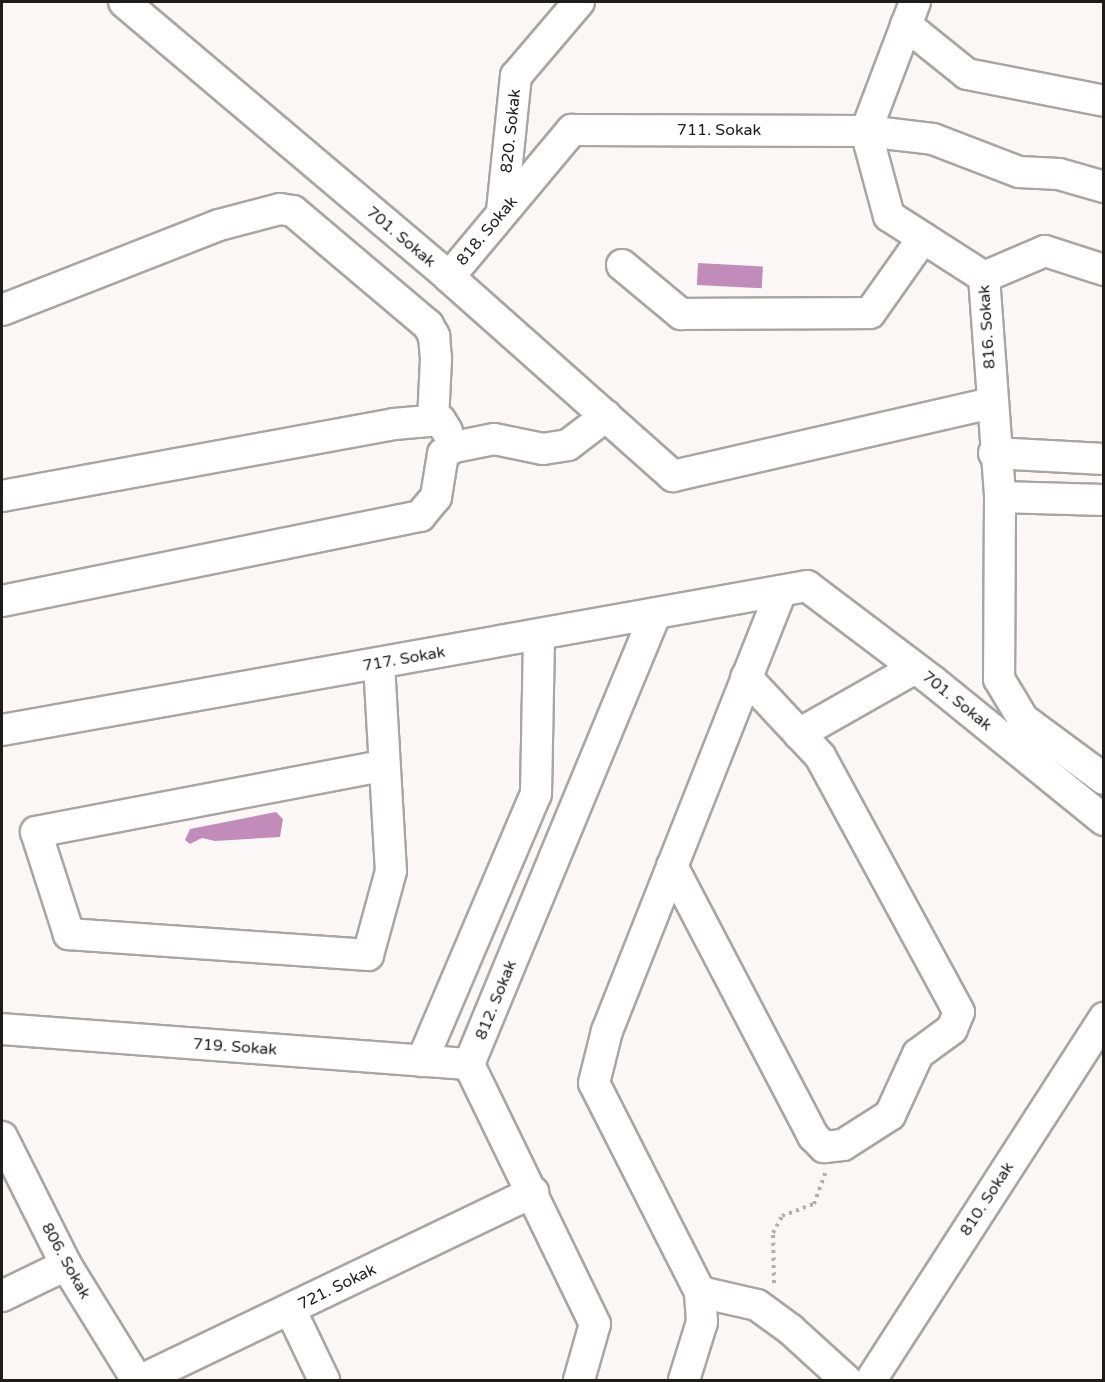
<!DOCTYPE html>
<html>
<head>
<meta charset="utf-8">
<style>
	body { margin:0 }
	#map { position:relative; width:1105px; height:1382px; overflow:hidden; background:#fcf7f7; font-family:"Varela Round",sans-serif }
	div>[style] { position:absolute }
	.water>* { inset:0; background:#c18cb9; transform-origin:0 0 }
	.path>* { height:4px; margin-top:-2px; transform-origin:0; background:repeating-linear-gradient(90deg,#b2aeae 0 3px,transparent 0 7.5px) }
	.roads { filter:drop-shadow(2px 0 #a9a5a5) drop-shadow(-2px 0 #a9a5a5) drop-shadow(0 2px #a9a5a5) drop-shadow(0 -2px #a9a5a5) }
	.minor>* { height:30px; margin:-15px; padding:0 15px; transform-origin:15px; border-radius:15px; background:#fff }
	span { translate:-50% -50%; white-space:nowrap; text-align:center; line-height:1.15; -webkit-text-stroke:5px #fff; paint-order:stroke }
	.street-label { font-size:16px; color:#1e1d1c }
	.frame { position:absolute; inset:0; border:3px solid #1e1d1c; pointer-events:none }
</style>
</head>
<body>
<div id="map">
	<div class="water">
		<div style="left:698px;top:263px;width:65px;height:22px;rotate:3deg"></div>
		<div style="clip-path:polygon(276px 812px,283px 819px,280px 837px,215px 841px,202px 838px,190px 844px,185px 840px,190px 829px)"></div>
	</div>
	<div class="path">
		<div style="left:774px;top:1283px;width:50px;rotate:-91.1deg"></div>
		<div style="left:773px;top:1233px;width:19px;rotate:-62deg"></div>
		<div style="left:782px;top:1216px;width:34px;rotate:-21deg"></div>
		<div style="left:814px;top:1204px;width:33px;rotate:-70deg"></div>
	</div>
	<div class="roads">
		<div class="minor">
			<div style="left:124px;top:2px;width:426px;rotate:40.2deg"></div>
			<div style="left:449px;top:277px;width:300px;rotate:41.6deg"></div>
			<div style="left:673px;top:476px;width:327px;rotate:-12.9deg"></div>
			<div style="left:915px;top:2px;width:138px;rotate:110.8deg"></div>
			<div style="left:866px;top:131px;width:88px;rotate:74.9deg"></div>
			<div style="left:889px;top:216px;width:113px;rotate:32.7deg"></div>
			<div style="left:984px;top:277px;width:221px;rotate:85.8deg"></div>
			<div style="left:1000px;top:497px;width:182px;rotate:90.3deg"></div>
			<div style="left:906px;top:25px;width:78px;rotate:38.8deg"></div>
			<div style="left:967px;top:74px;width:140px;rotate:11.1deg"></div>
			<div style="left:502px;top:211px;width:136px;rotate:-84.1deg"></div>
			<div style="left:516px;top:76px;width:97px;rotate:-49.6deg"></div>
			<div style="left:622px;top:265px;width:77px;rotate:39.7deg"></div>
			<div style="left:681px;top:314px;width:189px;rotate:-0.3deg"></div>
			<div style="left:870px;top:313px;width:92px;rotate:-54.8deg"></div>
			<div style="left:449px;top:277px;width:192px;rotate:-50.1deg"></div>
			<div style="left:572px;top:130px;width:294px;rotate:0.2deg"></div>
			<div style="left:866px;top:131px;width:67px;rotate:6.8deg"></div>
			<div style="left:933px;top:139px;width:92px;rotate:21deg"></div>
			<div style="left:1019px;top:172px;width:40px;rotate:2.9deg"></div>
			<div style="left:1059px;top:174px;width:47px;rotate:16.1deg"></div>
			<div style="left:984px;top:277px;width:66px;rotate:-23.1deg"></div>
			<div style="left:1045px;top:251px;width:62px;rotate:17.9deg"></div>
			<div style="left:2px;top:310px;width:233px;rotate:-21.4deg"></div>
			<div style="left:219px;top:225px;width:63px;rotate:-14.7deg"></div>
			<div style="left:280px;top:209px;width:13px;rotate:9deg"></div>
			<div style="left:293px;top:211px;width:177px;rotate:40.2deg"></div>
			<div style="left:428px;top:325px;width:13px;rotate:61deg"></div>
			<div style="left:434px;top:336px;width:23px;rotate:85deg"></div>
			<div style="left:436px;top:359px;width:61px;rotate:92.8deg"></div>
			<div style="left:994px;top:453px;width:110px;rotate:3.1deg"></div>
			<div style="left:2px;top:496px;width:399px;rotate:-10.4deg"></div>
			<div style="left:394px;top:424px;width:46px;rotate:-5deg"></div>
			<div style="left:440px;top:420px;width:13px;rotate:58deg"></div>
			<div style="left:1000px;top:497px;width:104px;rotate:1.7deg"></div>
			<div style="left:2px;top:601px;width:427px;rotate:-11.5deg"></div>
			<div style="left:420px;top:516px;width:25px;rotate:-50deg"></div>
			<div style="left:436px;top:497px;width:44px;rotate:-80.8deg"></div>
			<div style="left:443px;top:454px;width:13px;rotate:-32deg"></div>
			<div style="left:454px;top:447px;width:41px;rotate:-11.3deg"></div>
			<div style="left:494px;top:439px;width:50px;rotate:11.5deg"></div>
			<div style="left:543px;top:449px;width:25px;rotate:-9deg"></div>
			<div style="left:568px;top:445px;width:48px;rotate:-37.3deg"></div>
			<div style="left:379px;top:664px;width:207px;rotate:86.7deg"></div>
			<div style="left:391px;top:871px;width:87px;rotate:105.3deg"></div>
			<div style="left:368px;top:955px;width:300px;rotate:-176deg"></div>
			<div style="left:69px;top:934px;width:107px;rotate:-107.9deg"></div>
			<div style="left:36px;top:832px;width:353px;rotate:-10.8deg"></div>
			<div style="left:999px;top:679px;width:47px;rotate:59deg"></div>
			<div style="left:1023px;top:719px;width:101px;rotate:36.5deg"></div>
			<div style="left:2px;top:730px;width:818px;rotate:-10.14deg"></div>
			<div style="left:807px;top:586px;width:159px;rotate:37.1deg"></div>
			<div style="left:934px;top:682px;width:219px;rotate:39.1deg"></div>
			<div style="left:799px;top:734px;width:133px;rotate:-29.6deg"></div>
			<div style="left:672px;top:866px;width:305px;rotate:62.4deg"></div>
			<div style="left:813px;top:1136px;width:16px;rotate:45deg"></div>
			<div style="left:824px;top:1147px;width:19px;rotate:-6deg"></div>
			<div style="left:843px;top:1145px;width:56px;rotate:-32.6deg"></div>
			<div style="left:890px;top:1115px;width:67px;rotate:-65.3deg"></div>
			<div style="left:918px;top:1054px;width:42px;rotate:-36.3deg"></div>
			<div style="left:952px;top:1029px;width:18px;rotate:-68deg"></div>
			<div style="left:959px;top:1012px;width:291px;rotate:-118.5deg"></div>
			<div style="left:820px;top:756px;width:108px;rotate:-133.1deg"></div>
			<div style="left:2px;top:1029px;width:468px;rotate:4.3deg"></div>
			<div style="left:422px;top:1061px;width:290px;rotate:-66.9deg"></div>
			<div style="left:536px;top:794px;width:159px;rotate:-88.9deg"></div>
			<div style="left:2px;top:1137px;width:143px;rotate:63.4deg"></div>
			<div style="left:66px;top:1265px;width:135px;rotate:58.3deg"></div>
			<div style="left:700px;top:1292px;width:58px;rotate:12.8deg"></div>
			<div style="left:757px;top:1305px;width:41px;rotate:36deg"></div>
			<div style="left:790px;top:1329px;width:76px;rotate:42.3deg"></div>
			<div style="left:2px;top:1296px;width:71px;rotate:-25.8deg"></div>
			<div style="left:290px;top:1309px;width:79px;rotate:64.4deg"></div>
			<div style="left:141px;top:1380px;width:435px;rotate:-25.6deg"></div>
			<div style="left:579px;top:1380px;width:58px;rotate:-74.1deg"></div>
			<div style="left:595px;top:1324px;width:289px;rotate:-115.9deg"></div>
			<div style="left:469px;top:1064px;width:487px;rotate:-67.5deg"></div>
			<div style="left:684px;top:1380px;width:61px;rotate:-72.8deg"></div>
			<div style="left:702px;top:1322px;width:30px;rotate:-94deg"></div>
			<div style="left:700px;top:1292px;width:234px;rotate:-116.9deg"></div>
			<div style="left:594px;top:1083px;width:54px;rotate:-76deg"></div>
			<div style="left:607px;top:1031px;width:473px;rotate:-68.4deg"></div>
			<div style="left:871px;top:1380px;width:431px;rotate:-57.2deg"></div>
		</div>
	</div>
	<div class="street-label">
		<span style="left:719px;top:130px">711. Sokak</span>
		<span style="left:511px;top:131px;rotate:-84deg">820. Sokak</span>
		<span style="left:487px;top:231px;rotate:-50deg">818. Sokak</span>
		<span style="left:401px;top:237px;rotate:40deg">701. Sokak</span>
		<span style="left:987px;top:327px;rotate:-94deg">816. Sokak</span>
		<span style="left:404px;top:659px;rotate:-10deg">717. Sokak</span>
		<span style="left:957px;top:701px;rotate:39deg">701. Sokak</span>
		<span style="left:496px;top:1000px;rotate:-68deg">812. Sokak</span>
		<span style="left:235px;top:1047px;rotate:4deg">719. Sokak</span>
		<span style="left:987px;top:1199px;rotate:-57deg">810. Sokak</span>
		<span style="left:66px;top:1261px;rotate:61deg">806. Sokak</span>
		<span style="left:337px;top:1287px;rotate:-26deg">721. Sokak</span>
	</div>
	<div class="frame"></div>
</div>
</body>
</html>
